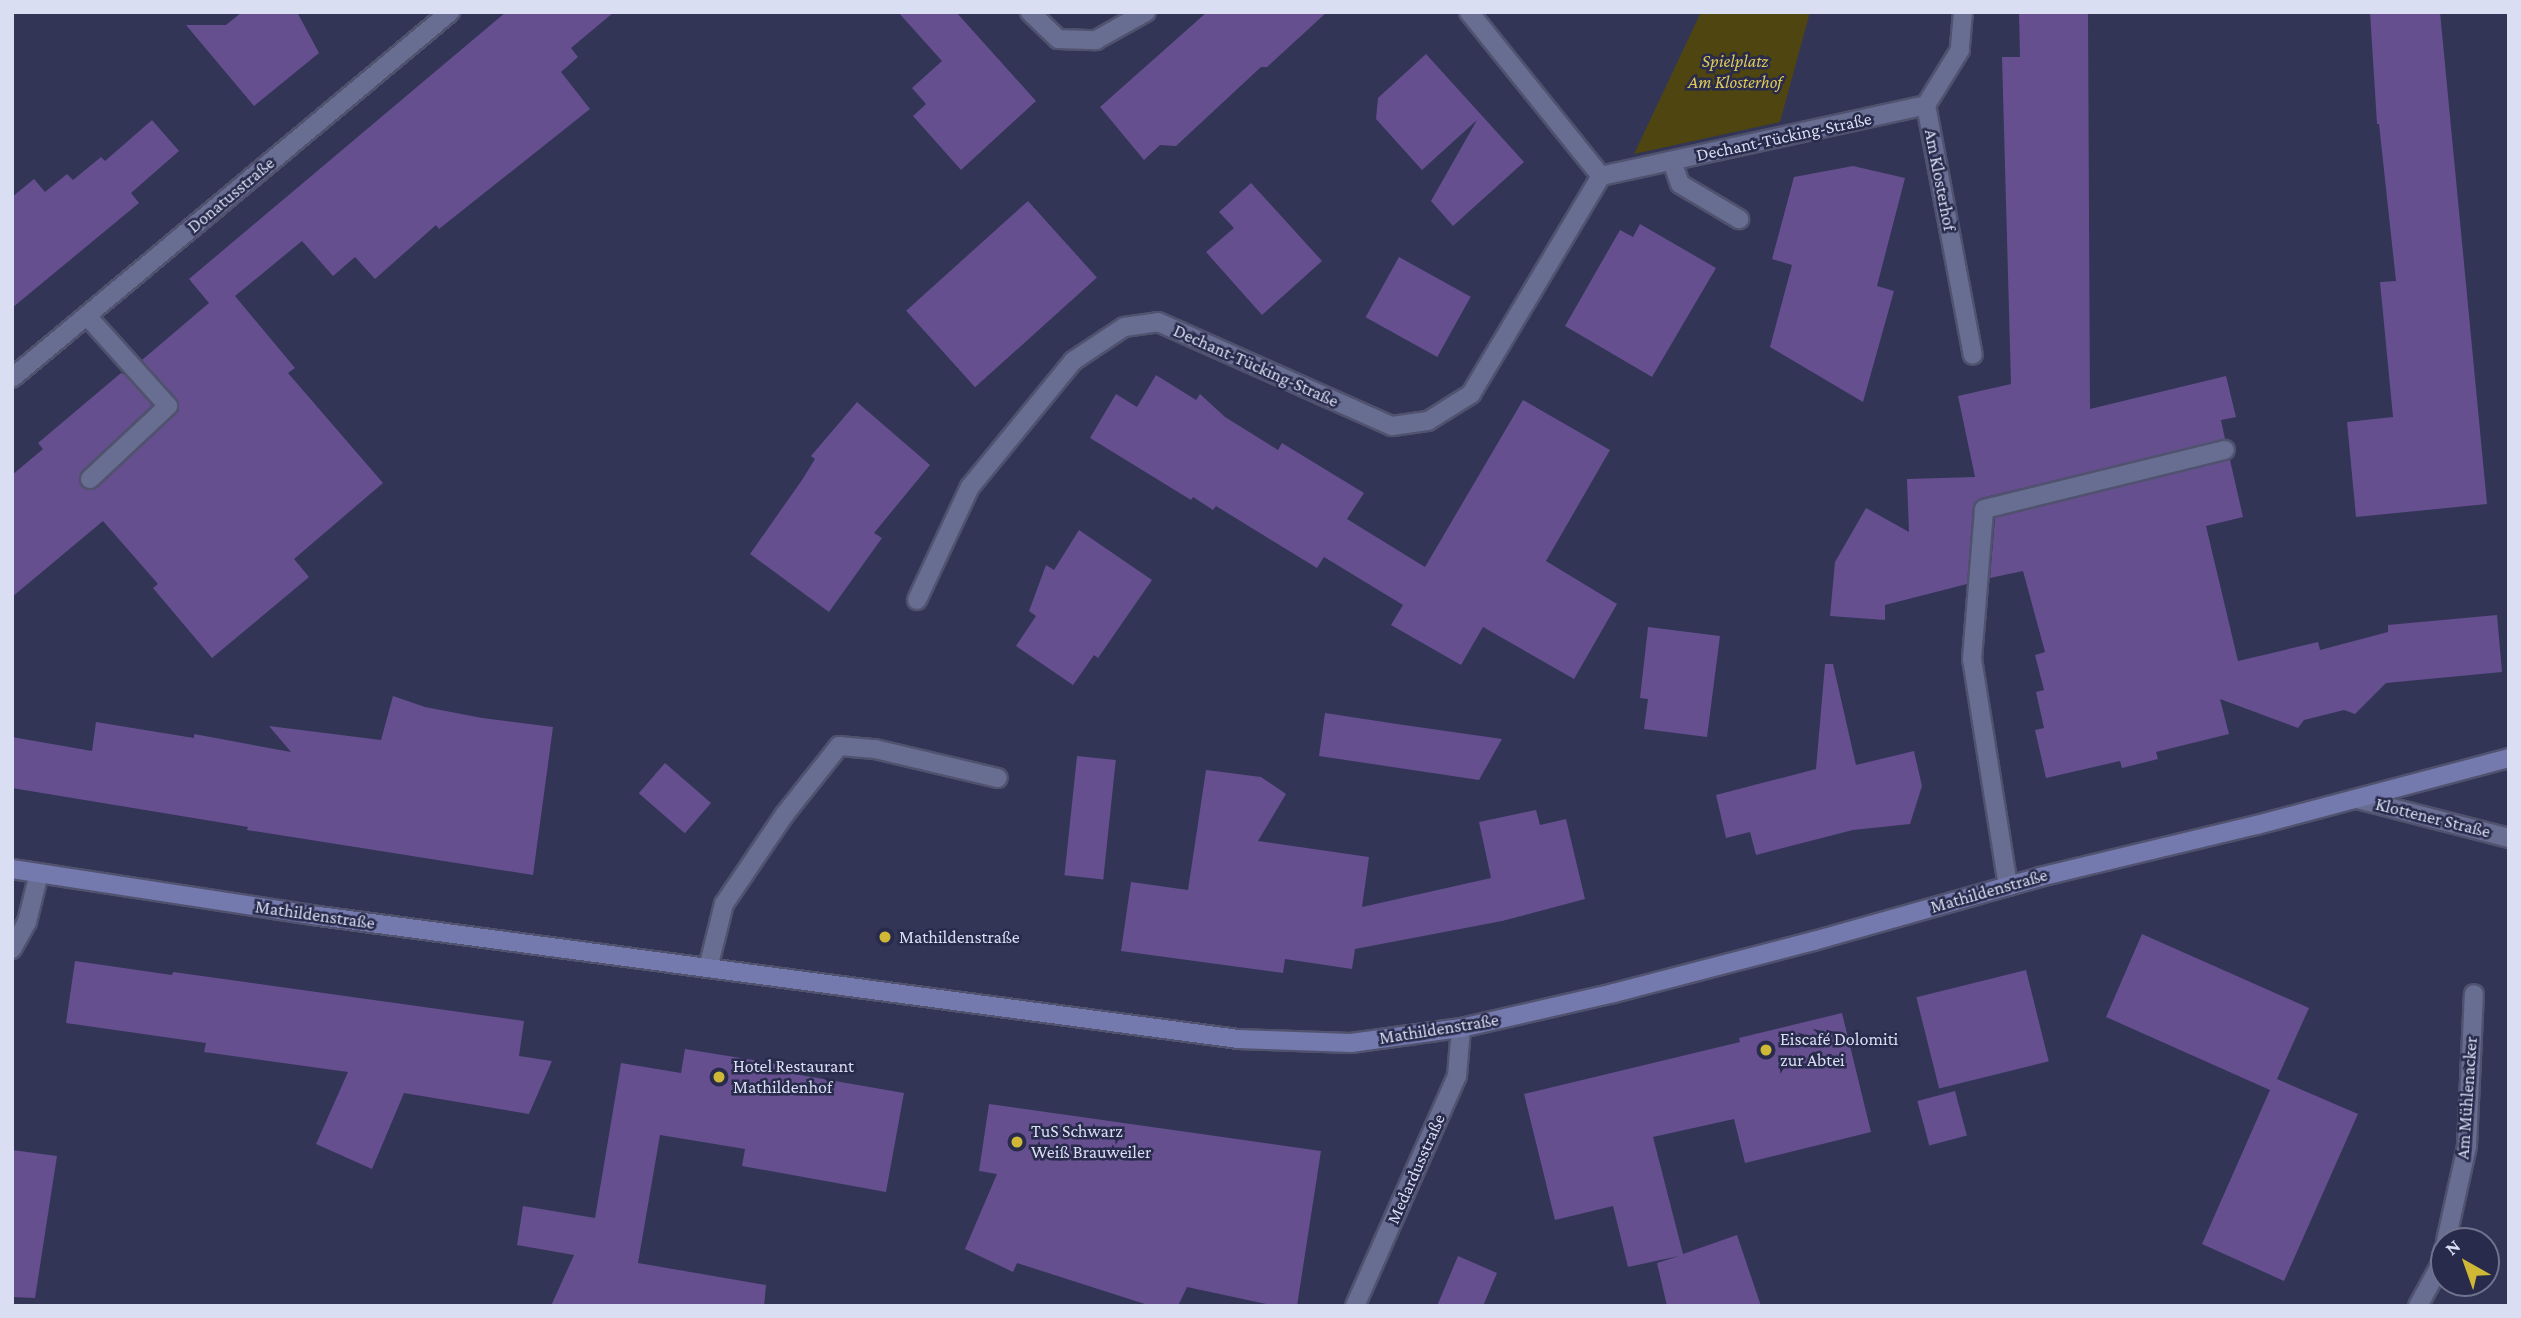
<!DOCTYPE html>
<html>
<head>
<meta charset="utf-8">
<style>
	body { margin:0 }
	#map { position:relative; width:2521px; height:1318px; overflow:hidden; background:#323556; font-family:"Crimson Pro",serif }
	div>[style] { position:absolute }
	.green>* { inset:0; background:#4f4510 }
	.building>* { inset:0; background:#654f8f; transform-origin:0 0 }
	.roads { filter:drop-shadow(2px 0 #50526e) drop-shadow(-2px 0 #50526e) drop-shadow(0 2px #50526e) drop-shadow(0 -2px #50526e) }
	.lane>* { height:18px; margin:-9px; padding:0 9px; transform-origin:9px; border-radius:9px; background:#686d92 }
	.street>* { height:18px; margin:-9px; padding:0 9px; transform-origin:9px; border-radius:9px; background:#686d92 }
	.secondary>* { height:18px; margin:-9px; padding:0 9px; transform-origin:9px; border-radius:9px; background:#747aae }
	.dots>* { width:19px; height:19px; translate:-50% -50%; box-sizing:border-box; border:4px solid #282b4b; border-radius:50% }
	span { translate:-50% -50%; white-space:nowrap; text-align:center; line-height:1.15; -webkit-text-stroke:5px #282b4b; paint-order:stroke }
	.park-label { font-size:18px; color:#dec859; font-style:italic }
	.street-label { font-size:18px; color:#dadef2 }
	.poi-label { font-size:18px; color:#dadef2 }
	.left { translate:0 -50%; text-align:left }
	.frame { position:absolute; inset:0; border:14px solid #dadef2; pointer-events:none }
	.north { position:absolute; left:2430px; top:1227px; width:70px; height:70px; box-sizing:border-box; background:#282b4b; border:2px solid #6f738e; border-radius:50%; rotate:320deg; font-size:19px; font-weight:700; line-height:28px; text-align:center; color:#dadef2 }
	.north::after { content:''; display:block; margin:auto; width:24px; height:32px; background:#d0b837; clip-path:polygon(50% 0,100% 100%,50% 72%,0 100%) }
</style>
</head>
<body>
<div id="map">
	<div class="green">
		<div style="clip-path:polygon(1701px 12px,1810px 12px,1780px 122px,1634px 154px)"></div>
	</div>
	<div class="building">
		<div style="clip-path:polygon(242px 12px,297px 12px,319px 53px,254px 106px,186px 25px,226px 25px)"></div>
		<div style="clip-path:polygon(506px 12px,614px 12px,571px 48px,578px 57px,561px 72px,590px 109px,439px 229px,436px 225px,375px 279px,355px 257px,333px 276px,302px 241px,235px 296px,295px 368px,288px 373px,383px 483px,294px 559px,309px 577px,212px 658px,153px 588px,158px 584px,103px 521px,12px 597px,12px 475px,43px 449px,38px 443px,121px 373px,125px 375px,152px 405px,82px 471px,79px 481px,82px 487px,92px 490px,98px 487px,179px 410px,176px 398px,142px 360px,209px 303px,189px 279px)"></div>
		<div style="clip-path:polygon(898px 12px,956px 12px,1036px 101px,961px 170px,913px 116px,926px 104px,912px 88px,942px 61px)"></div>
		<div style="clip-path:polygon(1207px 12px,1327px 12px,1267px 67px,1261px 67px,1176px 146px,1160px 145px,1144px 160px,1100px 107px)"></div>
		<div style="clip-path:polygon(2019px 12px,2088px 12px,2090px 409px,2226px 376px,2236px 417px,2221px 420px,2225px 439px,1981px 498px,1973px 508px,1967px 584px,1885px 605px,1885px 620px,1830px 616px,1835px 562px,1866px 508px,1909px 532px,1907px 479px,1975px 477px,1958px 396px,2011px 384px,2002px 57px,2020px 57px)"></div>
		<div style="clip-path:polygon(2370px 12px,2440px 12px,2487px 504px,2356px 517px,2347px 422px,2393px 417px,2380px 282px,2396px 281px,2379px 124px,2377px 124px)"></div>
		<div style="clip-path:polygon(1426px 54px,1524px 162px,1453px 226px,1431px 201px,1477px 120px,1422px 170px,1376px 119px,1378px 98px)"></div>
		<div style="clip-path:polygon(152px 120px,179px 151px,131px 193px,139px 203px,12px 308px,12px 197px,34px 179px,45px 192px,67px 174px,73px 180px,101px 157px,105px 161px)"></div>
		<div style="clip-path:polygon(1853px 166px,1905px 178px,1877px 286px,1894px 291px,1863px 402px,1770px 347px,1792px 265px,1772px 259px,1794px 177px)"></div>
		<div style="clip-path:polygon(1251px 183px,1322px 261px,1262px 315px,1206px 252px,1234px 228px,1219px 212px)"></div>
		<div style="left:1028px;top:201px;width:103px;height:164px;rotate:48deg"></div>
		<div style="clip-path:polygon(1640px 224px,1716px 268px,1652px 377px,1565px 326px,1620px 230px,1633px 237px)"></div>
		<div style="left:1399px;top:257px;width:82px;height:69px;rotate:29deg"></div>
		<div style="clip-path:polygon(1156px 375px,1196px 400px,1200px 394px,1225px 417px,1278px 450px,1282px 443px,1364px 493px,1347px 519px,1425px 567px,1523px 400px,1610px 450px,1546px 561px,1617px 604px,1574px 679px,1483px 627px,1461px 665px,1391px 625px,1403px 605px,1324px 557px,1317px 568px,1216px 506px,1213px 510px,1193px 497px,1191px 500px,1090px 438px,1116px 394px,1137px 407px)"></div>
		<div style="clip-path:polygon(857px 402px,930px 465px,874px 533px,882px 538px,829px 612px,750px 554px,802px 480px,815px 459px,811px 456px)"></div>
		<div style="clip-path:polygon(2230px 460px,2243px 517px,2206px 526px,2238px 661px,2318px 642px,2320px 650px,2388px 632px,2388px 625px,2497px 615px,2502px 672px,2386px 683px,2355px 714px,2344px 710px,2304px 720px,2298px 728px,2220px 699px,2229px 734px,2156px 752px,2158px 759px,2122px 768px,2120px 761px,2046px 778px,2035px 730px,2044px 728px,2036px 692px,2044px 690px,2035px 655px,2045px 652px,2023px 571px,1990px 578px,1995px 518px)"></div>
		<div style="clip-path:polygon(1079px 530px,1152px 580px,1098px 658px,1094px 655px,1073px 685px,1016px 646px,1036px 616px,1029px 611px,1046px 565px,1054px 570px)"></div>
		<div style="clip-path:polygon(1648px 627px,1720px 636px,1707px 737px,1644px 729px,1648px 699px,1640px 698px)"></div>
		<div style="clip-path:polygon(1825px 664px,1833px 664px,1856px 765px,1914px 751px,1922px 786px,1910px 824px,1853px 830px,1756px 855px,1750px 832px,1726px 838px,1716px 795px,1816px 769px)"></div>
		<div style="clip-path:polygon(393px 696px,425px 707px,482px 718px,553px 727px,533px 875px,247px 830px,248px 827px,12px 788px,12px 737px,92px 751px,96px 722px,194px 738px,194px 734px,291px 752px,269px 726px,381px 740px)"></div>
		<div style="clip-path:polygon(1325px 713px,1397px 724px,1502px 739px,1479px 780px,1319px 756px)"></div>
		<div style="left:1077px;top:756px;width:39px;height:120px;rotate:6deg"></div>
		<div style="left:665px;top:763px;width:61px;height:40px;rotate:41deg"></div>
		<div style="clip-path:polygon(1206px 770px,1261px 777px,1286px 794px,1258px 841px,1369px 857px,1362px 907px,1491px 878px,1479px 822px,1536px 810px,1540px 825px,1566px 819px,1585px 899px,1502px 921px,1355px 949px,1352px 969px,1285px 959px,1283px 973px,1121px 951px,1131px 882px,1188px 890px)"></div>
		<div style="clip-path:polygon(2142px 934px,2309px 1008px,2277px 1079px,2358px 1114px,2284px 1281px,2202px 1244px,2270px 1090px,2106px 1017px)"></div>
		<div style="clip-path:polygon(75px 961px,172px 975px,173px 972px,524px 1021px,519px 1056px,552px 1061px,529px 1114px,404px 1093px,372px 1169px,316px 1144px,348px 1072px,204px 1052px,206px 1043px,66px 1023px)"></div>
		<div style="left:2026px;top:970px;width:94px;height:113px;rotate:76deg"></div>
		<div style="clip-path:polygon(1842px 1013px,1871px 1132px,1745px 1163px,1734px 1119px,1653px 1137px,1683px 1254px,1737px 1235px,1761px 1306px,1667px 1306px,1657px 1263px,1679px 1256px,1628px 1267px,1613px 1206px,1555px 1220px,1524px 1094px,1740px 1042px,1739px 1038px)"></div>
		<div style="clip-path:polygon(685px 1049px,784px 1065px,783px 1072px,904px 1093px,886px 1192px,742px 1166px,745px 1149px,660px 1135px,638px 1263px,766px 1285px,764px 1306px,551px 1306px,574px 1255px,517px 1245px,523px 1206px,595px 1218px,621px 1063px,681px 1073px)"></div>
		<div style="left:1955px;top:1091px;width:46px;height:39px;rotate:75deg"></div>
		<div style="clip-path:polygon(989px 1104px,1321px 1151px,1297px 1306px,1276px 1306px,1187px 1287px,1178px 1306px,1151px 1306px,1017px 1263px,1013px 1272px,965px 1249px,997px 1174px,979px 1171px)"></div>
		<div style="clip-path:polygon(12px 1150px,57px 1156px,35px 1298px,12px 1297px)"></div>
		<div style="clip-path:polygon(1458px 1256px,1497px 1273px,1483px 1306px,1437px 1306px)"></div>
	</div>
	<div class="roads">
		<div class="lane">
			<div style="left:1672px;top:161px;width:24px;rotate:71deg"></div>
			<div style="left:1680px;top:184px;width:69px;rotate:30.7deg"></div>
			<div style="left:87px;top:316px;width:121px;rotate:48deg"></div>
			<div style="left:168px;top:406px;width:107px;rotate:136.9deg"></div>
			<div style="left:2008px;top:886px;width:230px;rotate:-99deg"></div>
			<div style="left:1972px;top:659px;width:150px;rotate:-85.4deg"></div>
			<div style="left:1984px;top:509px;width:248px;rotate:-13.8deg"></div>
			<div style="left:708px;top:968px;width:66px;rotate:-76deg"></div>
			<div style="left:724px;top:904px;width:109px;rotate:-55.9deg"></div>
			<div style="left:785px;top:814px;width:87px;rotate:-51.5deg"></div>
			<div style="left:839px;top:746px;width:36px;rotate:5deg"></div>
			<div style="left:875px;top:749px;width:126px;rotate:13.3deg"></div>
		</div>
		<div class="street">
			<div style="left:1030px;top:12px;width:39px;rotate:44deg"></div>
			<div style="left:1058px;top:39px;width:38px;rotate:2deg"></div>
			<div style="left:1096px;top:40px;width:57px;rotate:-29.2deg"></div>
			<div style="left:1469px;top:12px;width:211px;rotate:51.2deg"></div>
			<div style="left:1601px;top:176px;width:333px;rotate:-12.3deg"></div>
			<div style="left:1963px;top:12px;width:38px;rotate:95deg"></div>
			<div style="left:1960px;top:50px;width:65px;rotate:121.7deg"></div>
			<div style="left:1926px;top:105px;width:254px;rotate:79.4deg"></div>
			<div style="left:12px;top:378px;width:571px;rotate:-39.88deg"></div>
			<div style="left:917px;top:600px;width:125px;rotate:-64.9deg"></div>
			<div style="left:970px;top:487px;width:163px;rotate:-50.7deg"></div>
			<div style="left:1073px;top:361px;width:61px;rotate:-33.7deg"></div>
			<div style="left:1124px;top:327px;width:34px;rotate:-8deg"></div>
			<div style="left:1158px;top:322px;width:256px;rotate:24deg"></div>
			<div style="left:1392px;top:426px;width:36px;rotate:-8deg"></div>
			<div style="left:1428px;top:421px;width:51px;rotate:-32.1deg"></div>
			<div style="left:1471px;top:394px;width:254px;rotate:-59.2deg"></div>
			<div style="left:2357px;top:799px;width:157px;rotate:14.4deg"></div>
			<div style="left:12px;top:949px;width:31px;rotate:-61deg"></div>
			<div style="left:27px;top:922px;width:50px;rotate:-76.2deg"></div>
			<div style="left:2446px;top:1241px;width:97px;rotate:-77.5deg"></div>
			<div style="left:2467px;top:1146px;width:152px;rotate:-87.4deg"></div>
			<div style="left:1355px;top:1306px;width:252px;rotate:-66.1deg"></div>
			<div style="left:1457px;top:1076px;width:48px;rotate:-85.2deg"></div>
			<div style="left:2418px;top:1306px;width:46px;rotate:-61.2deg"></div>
			<div style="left:2440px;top:1266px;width:17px;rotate:-77deg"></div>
		</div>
		<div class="secondary">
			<div style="left:12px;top:869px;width:311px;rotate:8.7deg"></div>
			<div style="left:319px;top:916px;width:927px;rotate:7.62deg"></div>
			<div style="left:1238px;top:1039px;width:113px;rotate:2deg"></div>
			<div style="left:1351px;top:1043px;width:111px;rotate:-7.8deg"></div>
			<div style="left:1461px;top:1028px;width:157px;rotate:-12.9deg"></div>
			<div style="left:1614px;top:993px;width:207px;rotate:-14.6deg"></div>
			<div style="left:1814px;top:941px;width:235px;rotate:-15.8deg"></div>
			<div style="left:2040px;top:877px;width:223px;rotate:-13.5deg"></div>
			<div style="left:2257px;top:825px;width:261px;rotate:-14.9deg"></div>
		</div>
	</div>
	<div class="dots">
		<div style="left:885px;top:937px;background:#d0b837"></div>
		<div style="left:1766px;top:1050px;background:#d0b837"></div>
		<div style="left:719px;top:1077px;background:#d0b837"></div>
		<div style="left:1017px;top:1142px;background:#d0b837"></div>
	</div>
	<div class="park-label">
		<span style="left:1735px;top:72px">Spielplatz<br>Am Klosterhof</span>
	</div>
	<div class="street-label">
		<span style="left:1784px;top:137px;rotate:-12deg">Dechant-Tücking-Straße</span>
		<span style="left:1940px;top:180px;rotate:79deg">Am Klosterhof</span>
		<span style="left:231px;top:195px;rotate:-40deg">Donatusstraße</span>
		<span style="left:1256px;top:366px;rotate:24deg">Dechant-Tücking-Straße</span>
		<span style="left:2433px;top:818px;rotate:14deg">Klottener Straße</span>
		<span style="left:1989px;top:891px;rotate:-16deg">Mathildenstraße</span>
		<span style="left:315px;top:915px;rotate:8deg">Mathildenstraße</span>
		<span style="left:1439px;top:1029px;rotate:-9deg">Mathildenstraße</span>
		<span style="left:2467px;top:1098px;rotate:-86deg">Am Mühlenacker</span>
		<span style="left:1416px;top:1169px;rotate:-66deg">Medardusstraße</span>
	</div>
	<div class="poi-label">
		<span class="left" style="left:899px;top:937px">Mathildenstraße</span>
		<span class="left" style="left:1780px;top:1050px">Eiscafé Dolomiti<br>zur Abtei</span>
		<span class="left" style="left:733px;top:1077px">Hotel Restaurant<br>Mathildenhof</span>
		<span class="left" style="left:1031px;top:1142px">TuS Schwarz<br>Weiß Brauweiler</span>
	</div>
	<div class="frame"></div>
	<div class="north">N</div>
</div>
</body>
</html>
